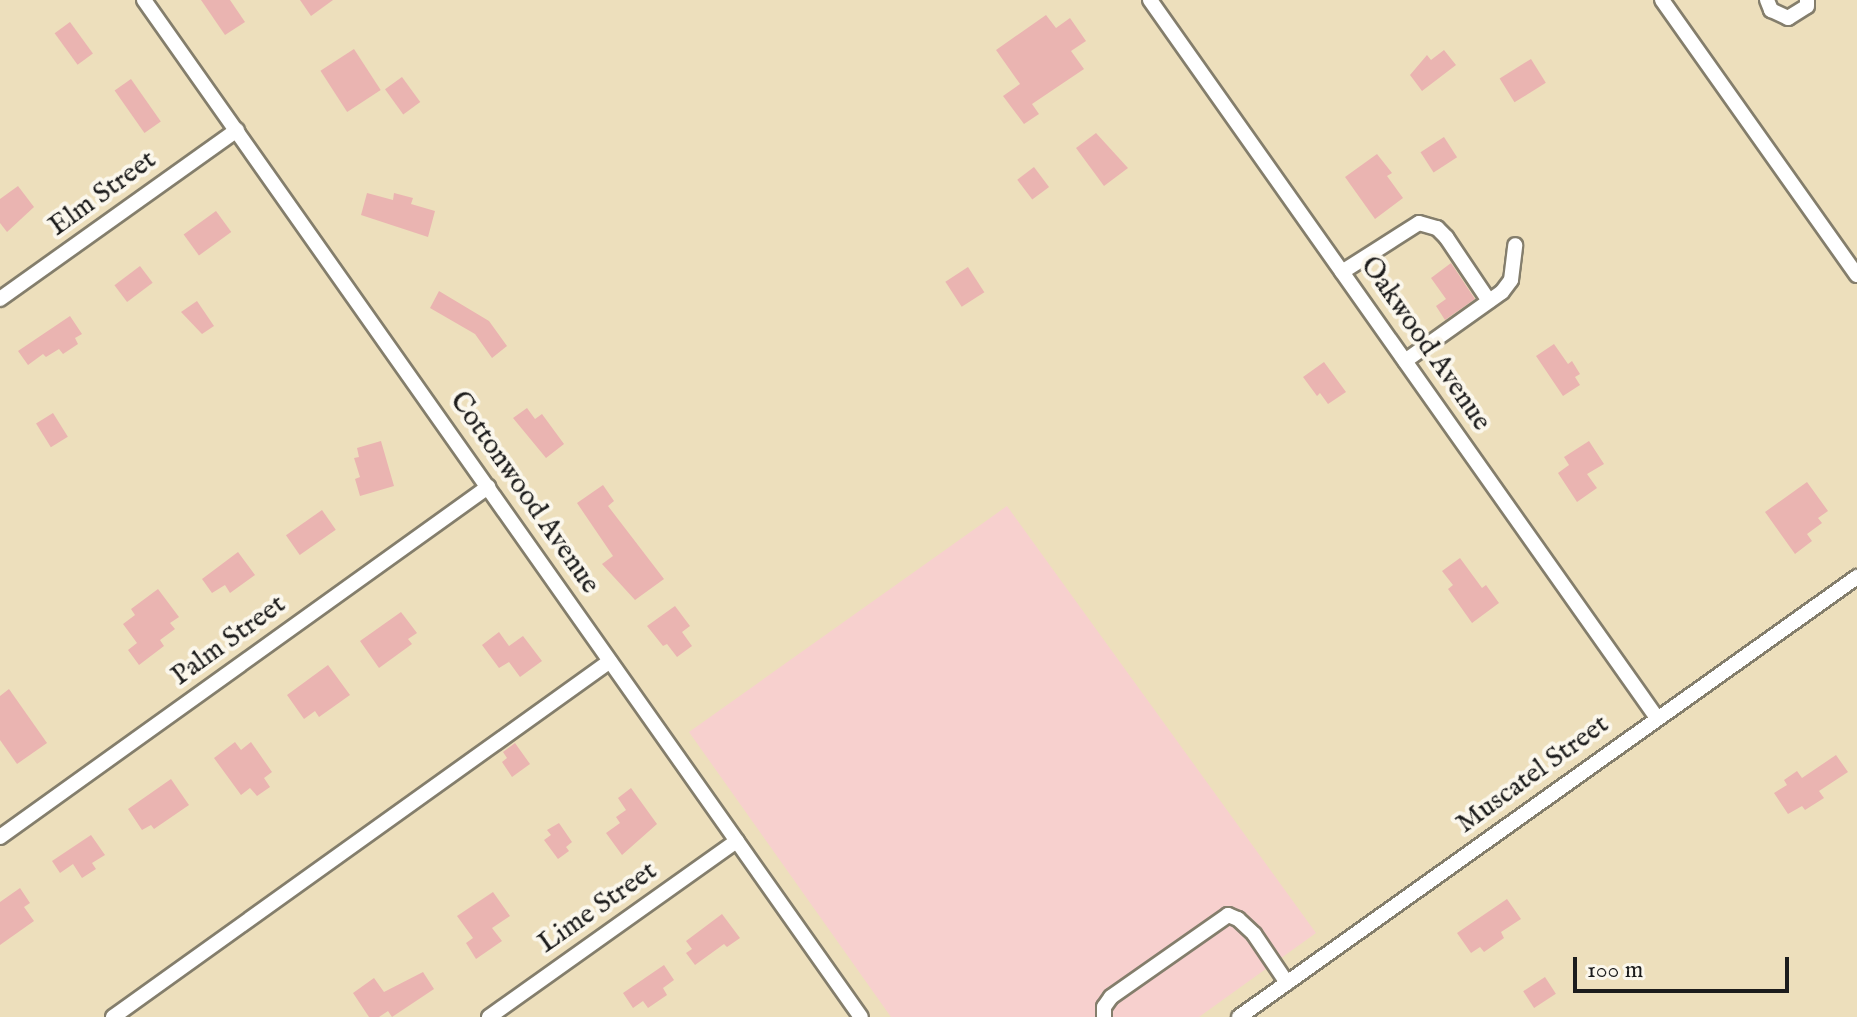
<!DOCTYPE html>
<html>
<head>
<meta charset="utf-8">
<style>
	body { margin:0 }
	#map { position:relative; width:1857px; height:1017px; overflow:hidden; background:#eddfbc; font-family:"IM FELL English",serif }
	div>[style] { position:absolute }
	.built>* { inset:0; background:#f7d0ce }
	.building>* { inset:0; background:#eab4b1; transform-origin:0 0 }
	.roads { filter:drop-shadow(2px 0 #847e6c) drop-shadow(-2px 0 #847e6c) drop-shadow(0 2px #847e6c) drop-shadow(0 -2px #847e6c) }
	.minor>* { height:14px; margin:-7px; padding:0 7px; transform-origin:7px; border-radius:7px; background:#fff }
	span { translate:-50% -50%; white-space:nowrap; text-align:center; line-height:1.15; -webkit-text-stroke:8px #fbf7ec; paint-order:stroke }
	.street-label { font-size:28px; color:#1c1c1c }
	.scale { position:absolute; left:1573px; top:957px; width:216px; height:36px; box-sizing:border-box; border:4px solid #1c1c1c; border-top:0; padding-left:10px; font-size:24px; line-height:28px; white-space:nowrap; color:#1c1c1c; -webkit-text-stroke:6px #fbf7ec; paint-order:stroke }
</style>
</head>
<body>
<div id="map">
	<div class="built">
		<div style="clip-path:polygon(1007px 506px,1316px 933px,1199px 1017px,891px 1017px,689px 732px)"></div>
	</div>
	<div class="building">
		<div style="clip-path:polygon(201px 0,230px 0,245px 22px,225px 35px)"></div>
		<div style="clip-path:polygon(300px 0,333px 0,311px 16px)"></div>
		<div style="clip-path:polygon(1046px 15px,1056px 28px,1070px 18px,1086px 41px,1071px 51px,1084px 69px,1032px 104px,1039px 114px,1024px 124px,1003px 96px,1020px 84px,996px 50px)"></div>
		<div style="left:70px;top:22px;width:39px;height:19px;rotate:54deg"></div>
		<div style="left:354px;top:49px;width:49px;height:40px;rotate:57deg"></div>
		<div style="clip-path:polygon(1444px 50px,1456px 65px,1422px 91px,1410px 75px,1427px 55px,1431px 60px)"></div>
		<div style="left:1531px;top:59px;width:28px;height:37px;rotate:58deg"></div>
		<div style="left:402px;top:77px;width:31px;height:21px;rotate:54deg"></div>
		<div style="left:131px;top:79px;width:52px;height:20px;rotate:55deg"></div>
		<div style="clip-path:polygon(1096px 133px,1128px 168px,1104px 186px,1076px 148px)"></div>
		<div style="left:1444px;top:137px;width:24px;height:28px;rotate:57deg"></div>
		<div style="clip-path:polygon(1377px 154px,1392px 173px,1387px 176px,1403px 198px,1375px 219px,1345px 177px)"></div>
		<div style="left:1034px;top:167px;width:25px;height:21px;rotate:53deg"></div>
		<div style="clip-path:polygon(18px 186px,34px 207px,7px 232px,0 223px,0 199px)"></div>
		<div style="clip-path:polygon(367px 193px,393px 200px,394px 193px,413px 198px,411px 204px,435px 211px,428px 237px,361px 215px)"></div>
		<div style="left:216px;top:211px;width:26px;height:40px;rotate:54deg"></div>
		<div style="clip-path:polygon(1451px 263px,1475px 299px,1445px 320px,1436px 306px,1446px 299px,1431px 278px)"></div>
		<div style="left:140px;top:266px;width:21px;height:32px;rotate:53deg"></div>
		<div style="left:968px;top:267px;width:30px;height:27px;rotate:57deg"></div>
		<div style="clip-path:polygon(439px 291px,489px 321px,507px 346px,492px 358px,475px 334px,430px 308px)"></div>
		<div style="clip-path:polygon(197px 301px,214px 326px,202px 334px,181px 312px)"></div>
		<div style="clip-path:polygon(70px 316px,82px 334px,75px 338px,78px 344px,63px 354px,59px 349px,46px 357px,43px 354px,28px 365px,18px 351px)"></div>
		<div style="clip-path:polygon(1554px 344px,1568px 364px,1572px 361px,1580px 374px,1575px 377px,1580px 385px,1563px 396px,1536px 356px)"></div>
		<div style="clip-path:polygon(1324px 362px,1346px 392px,1328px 404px,1320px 393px,1317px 396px,1303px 377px)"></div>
		<div style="clip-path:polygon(527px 408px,535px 419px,542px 414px,564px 444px,546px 458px,513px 418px)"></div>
		<div style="left:53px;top:413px;width:28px;height:20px;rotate:58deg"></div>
		<div style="clip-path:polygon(381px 441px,394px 486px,360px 496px,355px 479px,360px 477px,354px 458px,359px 457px,357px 448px)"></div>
		<div style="clip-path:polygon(1589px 441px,1604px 464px,1587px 474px,1597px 488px,1577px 502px,1558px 473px,1569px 465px,1564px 457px)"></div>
		<div style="clip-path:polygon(1807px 482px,1828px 511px,1818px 518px,1822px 523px,1807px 534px,1812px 541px,1795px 554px,1765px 512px)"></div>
		<div style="clip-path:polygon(603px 485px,614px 501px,608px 506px,664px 579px,635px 600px,602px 564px,613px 556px,577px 503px)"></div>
		<div style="left:322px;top:510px;width:24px;height:44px;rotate:55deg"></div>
		<div style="clip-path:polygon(238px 552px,255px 575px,230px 593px,225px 585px,212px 593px,202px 579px)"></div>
		<div style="clip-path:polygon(1460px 558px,1482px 588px,1486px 585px,1499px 603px,1472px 623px,1448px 589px,1453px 585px,1442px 571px)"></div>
		<div style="clip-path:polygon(158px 589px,179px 617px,170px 623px,175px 629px,160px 640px,164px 646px,139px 665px,128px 650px,137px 643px,123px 624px,135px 615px,131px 609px)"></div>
		<div style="clip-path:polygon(675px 606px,690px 626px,682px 632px,692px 646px,677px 657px,667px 644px,663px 646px,647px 626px)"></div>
		<div style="clip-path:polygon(401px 612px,417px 633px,408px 639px,412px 644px,379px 668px,360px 641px)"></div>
		<div style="clip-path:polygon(499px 632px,509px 646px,523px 636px,542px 661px,520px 677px,509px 662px,499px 668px,482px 645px)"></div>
		<div style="clip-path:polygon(328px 665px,350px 695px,319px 717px,315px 711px,304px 719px,287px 695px)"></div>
		<div style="clip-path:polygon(9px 689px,47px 743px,17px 764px,0 740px,0 696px)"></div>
		<div style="clip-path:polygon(235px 742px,241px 750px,251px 742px,272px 772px,264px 778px,270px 787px,257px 796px,250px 788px,241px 795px,214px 758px)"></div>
		<div style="clip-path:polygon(515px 743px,530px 764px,512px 777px,502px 762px,507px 758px,503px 752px)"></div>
		<div style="clip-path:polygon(1836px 755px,1848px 772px,1819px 791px,1824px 798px,1805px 810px,1802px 806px,1788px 814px,1774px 793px,1787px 785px,1784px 780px,1797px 771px,1802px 778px)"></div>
		<div style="clip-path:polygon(171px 779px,189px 805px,154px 829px,151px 825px,142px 830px,128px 809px)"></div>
		<div style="clip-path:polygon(631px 788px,657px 824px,622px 855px,606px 833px,620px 823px,616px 817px,626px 810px,618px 798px)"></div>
		<div style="clip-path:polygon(559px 823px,572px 842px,566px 847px,569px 851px,558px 859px,544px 840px,551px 835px,547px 830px)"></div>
		<div style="clip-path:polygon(91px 835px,105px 855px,92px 863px,96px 869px,82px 878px,73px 864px,60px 873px,52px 861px)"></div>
		<div style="clip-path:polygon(20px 888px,30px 903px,24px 907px,34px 921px,0 945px,0 902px)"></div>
		<div style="clip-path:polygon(493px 892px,510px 916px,492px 928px,502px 941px,476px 959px,466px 943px,473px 938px,457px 916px)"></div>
		<div style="clip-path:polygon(1507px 899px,1521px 919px,1501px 932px,1504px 938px,1484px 952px,1480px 947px,1471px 953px,1457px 933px)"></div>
		<div style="clip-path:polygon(722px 914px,740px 938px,727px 947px,724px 944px,695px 965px,686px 953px,692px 949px,686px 941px)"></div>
		<div style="clip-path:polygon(664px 965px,674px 980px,663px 988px,667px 995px,648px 1008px,643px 1001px,633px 1008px,623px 993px)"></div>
		<div style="clip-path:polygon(423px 972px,434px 989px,392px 1017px,388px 1011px,379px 1017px,369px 1017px,353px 993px,374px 978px,384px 992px)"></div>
		<div style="left:1545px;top:977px;width:20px;height:26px;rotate:57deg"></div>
	</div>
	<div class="roads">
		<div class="minor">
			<div style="left:144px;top:0;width:1244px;rotate:54.82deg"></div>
			<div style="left:1150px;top:0;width:879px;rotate:54.77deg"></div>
			<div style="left:1662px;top:0;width:337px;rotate:54.7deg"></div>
			<div style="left:1767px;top:0;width:11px;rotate:68deg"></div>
			<div style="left:1771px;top:10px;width:19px;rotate:25deg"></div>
			<div style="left:1788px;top:18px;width:22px;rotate:-32deg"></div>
			<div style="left:1807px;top:6px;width:6px;rotate:-90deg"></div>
			<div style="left:1342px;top:272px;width:91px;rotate:-32.5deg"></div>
			<div style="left:1419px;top:223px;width:19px;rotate:16deg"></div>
			<div style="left:1437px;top:228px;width:13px;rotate:45deg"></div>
			<div style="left:1446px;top:237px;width:77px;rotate:56.1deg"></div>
			<div style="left:0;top:299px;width:291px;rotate:-35.5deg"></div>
			<div style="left:1405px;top:361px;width:119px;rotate:-35.4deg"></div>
			<div style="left:1502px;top:292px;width:15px;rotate:-53deg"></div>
			<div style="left:1511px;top:280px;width:35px;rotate:-83deg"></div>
			<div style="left:0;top:837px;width:601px;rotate:-35.65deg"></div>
			<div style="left:113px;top:1017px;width:611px;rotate:-35.61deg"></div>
			<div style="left:489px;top:1017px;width:304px;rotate:-35.4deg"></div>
			<div style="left:1104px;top:1017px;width:10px;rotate:-90deg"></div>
			<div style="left:1104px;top:1007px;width:12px;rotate:-55deg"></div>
			<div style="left:1111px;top:997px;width:143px;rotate:-35deg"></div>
			<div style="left:1228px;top:915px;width:11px;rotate:22deg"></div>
			<div style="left:1238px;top:919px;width:22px;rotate:43deg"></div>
			<div style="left:1254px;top:934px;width:59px;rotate:56deg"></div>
			<div style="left:1239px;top:1017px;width:759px;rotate:-35.45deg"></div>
		</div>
	</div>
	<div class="street-label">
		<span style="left:103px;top:194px;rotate:-36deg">Elm Street</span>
		<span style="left:1425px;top:344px;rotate:55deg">Oakwood Avenue</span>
		<span style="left:524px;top:493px;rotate:55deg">Cottonwood Avenue</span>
		<span style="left:229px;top:641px;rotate:-36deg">Palm Street</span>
		<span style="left:1533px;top:775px;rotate:-36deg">Muscatel Street</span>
		<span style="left:598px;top:908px;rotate:-35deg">Lime Street</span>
	</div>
	<div class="scale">100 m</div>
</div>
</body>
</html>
